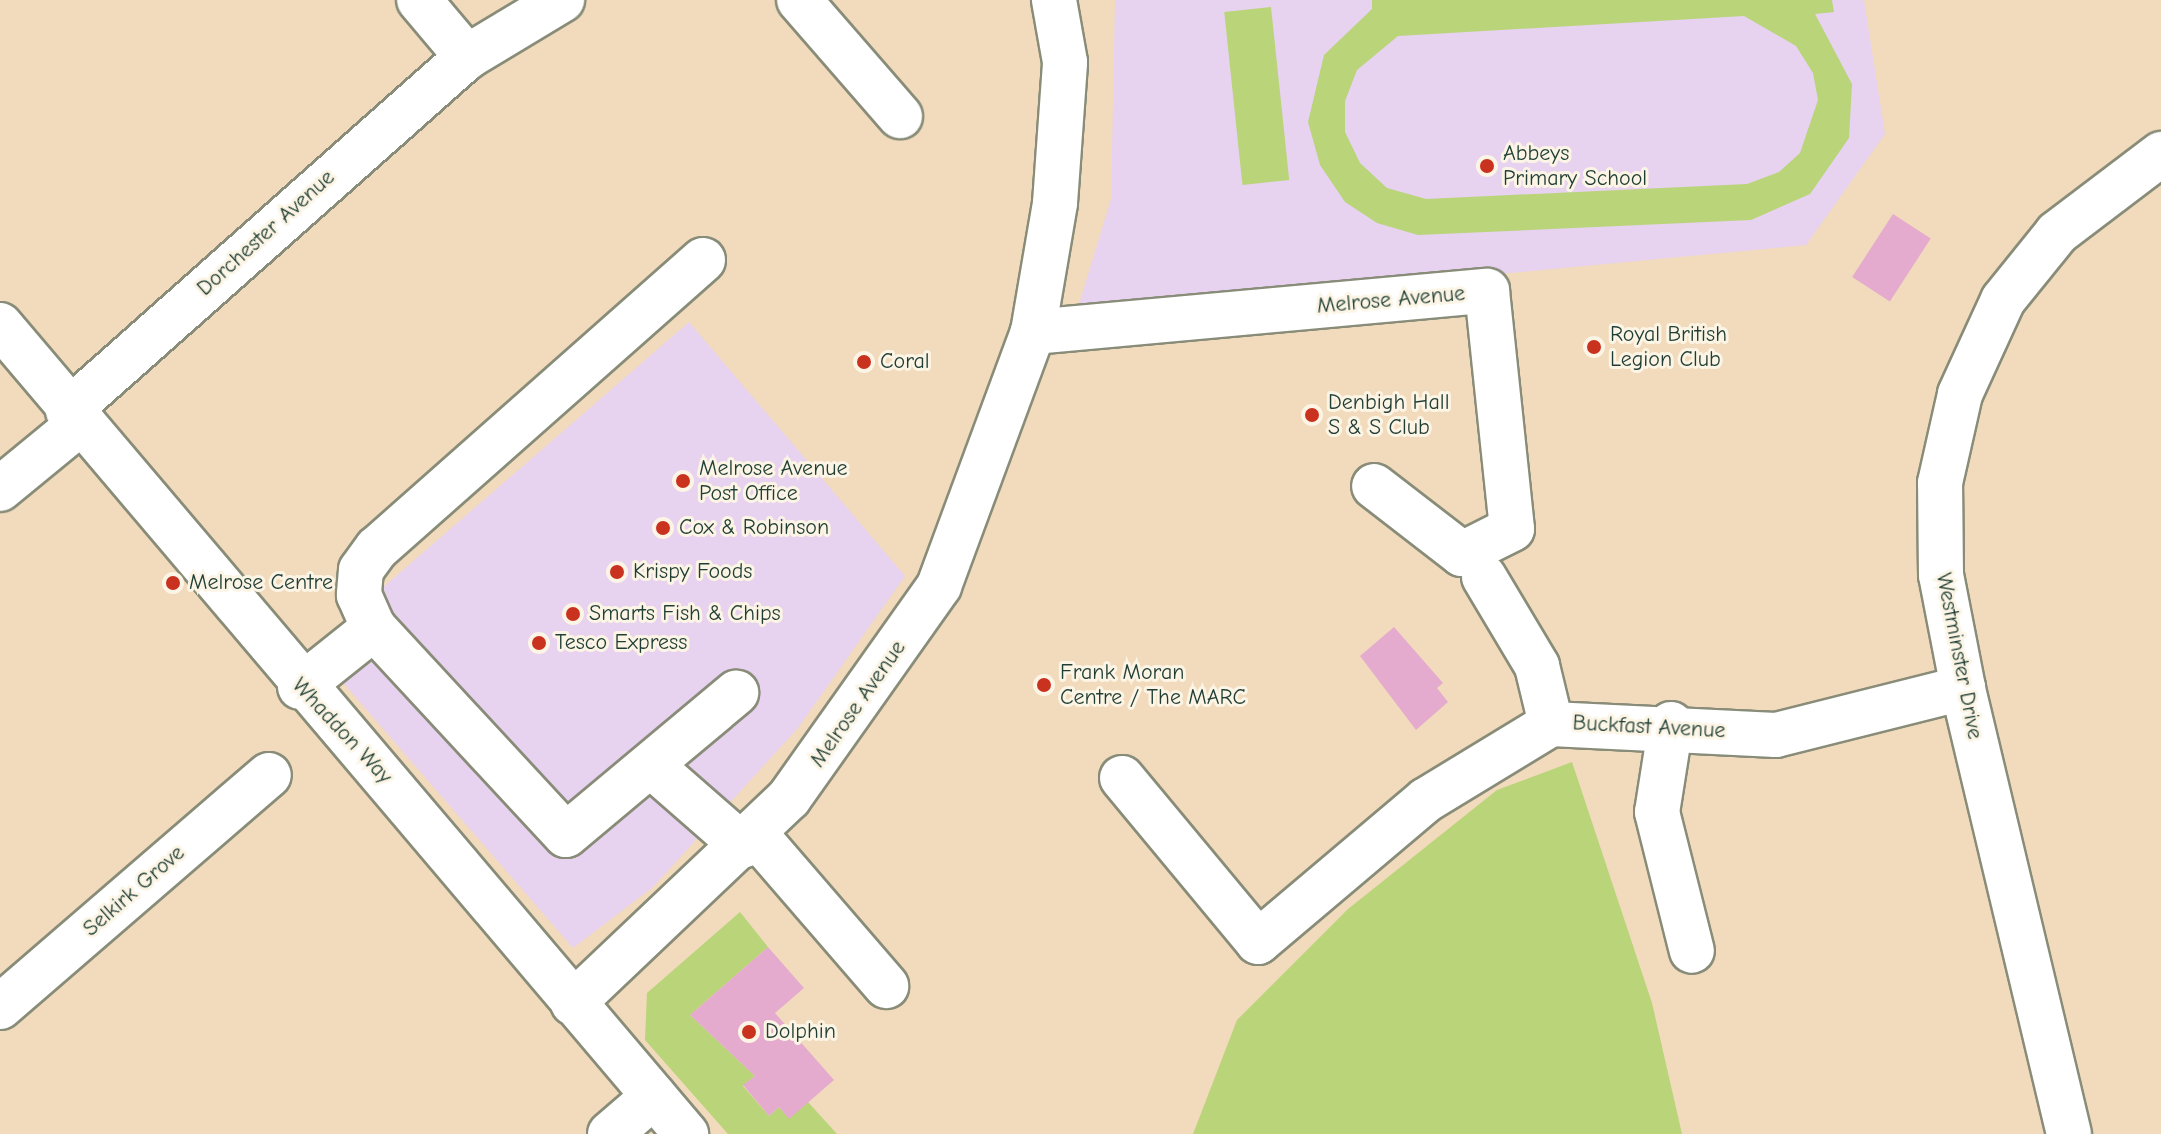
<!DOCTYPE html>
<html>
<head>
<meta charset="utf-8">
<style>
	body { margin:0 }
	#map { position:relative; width:2161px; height:1134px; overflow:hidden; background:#f1dbbc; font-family:"Comic Neue",sans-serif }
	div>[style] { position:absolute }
	.built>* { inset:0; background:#e7d2ef }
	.green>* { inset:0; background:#b9d479; transform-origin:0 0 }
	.building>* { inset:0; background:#e5abce; transform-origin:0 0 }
	.roads { filter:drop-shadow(2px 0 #888c78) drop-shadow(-2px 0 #888c78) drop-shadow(0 2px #888c78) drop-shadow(0 -2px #888c78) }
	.minor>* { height:44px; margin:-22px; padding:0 22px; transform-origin:22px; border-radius:22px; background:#fff }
	.dots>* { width:22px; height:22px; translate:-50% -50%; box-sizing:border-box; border:4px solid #fcf5e5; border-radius:50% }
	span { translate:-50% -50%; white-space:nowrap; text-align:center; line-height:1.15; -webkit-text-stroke:6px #fcf5e5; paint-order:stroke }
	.poi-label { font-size:22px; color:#1f3d34 }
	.left { translate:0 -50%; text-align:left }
	.street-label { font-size:22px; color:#1f3d34 }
</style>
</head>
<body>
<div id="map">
	<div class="built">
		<div style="clip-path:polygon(1115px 0,1864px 0,1885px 134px,1806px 245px,1076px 314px,1111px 199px)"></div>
		<div style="clip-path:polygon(689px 322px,905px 576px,798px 728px,653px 887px,573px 948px,313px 648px)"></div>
	</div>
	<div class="green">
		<div style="clip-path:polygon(evenodd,1372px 0,1832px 0,1834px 12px,1815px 14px,1852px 84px,1849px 138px,1810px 194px,1751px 220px,1418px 235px,1377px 223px,1345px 202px,1320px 165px,1308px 122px,1324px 55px,1372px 9px,1372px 0,1744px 16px,1796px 46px,1813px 73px,1818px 100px,1800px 153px,1779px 172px,1747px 184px,1426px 199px,1387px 188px,1360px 163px,1345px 132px,1345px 101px,1357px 70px,1398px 36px,1744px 16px)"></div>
		<div style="left:1271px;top:7px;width:174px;height:47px;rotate:84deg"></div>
		<div style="clip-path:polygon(1572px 762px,1652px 1003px,1682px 1134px,1193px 1134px,1237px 1020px,1348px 909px,1497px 790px)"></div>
		<div style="clip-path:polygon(740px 912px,768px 947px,690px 1015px,755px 1076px,743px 1086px,769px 1116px,779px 1107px,789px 1118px,808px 1102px,837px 1134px,728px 1134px,645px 1040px,647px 993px)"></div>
	</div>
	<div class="building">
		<div style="left:1893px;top:214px;width:45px;height:75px;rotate:33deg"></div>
		<div style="clip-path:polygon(1394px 627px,1443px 683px,1437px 688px,1448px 702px,1416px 730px,1360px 656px)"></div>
		<div style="clip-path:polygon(768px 947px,804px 988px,775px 1013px,834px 1080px,789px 1119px,779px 1107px,769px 1116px,743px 1085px,755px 1076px,690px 1015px)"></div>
	</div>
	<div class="roads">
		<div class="minor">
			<div style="left:419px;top:0;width:75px;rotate:49.9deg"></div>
			<div style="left:799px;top:0;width:154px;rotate:49deg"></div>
			<div style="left:703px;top:260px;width:435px;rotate:138.5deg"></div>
			<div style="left:377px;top:548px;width:27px;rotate:126deg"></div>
			<div style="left:361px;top:570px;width:25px;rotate:95deg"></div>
			<div style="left:359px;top:595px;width:36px;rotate:66deg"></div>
			<div style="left:374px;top:628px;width:282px;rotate:47.2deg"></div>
			<div style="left:566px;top:835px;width:222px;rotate:-39.9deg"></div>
			<div style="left:0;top:325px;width:1061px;rotate:49.7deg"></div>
			<div style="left:1033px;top:332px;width:456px;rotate:-5.2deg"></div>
			<div style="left:1487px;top:291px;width:239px;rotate:84deg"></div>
			<div style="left:1512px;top:529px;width:56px;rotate:153.4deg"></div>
			<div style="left:1462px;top:554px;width:111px;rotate:-142.3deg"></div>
			<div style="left:68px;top:411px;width:533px;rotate:-41.58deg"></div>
			<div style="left:467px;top:57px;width:111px;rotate:-31deg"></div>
			<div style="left:0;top:489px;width:102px;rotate:-39.4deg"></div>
			<div style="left:1484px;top:577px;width:104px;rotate:59.2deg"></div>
			<div style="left:1537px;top:666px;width:60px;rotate:76.4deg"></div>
			<div style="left:300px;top:687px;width:95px;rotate:-38.6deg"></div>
			<div style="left:1671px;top:724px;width:89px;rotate:99deg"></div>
			<div style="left:1657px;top:812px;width:143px;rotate:75.9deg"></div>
			<div style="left:654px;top:768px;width:118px;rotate:41.2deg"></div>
			<div style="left:1122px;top:778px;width:213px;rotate:50.3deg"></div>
			<div style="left:1258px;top:942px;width:220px;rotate:-40.2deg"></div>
			<div style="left:1426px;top:800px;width:146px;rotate:-31.3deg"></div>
			<div style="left:1551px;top:724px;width:225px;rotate:2.8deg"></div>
			<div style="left:1776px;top:735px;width:193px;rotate:-14.1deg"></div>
			<div style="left:755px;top:834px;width:201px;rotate:49.2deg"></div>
			<div style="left:573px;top:1003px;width:298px;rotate:-43.5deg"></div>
			<div style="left:789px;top:798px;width:260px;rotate:-54.7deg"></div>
			<div style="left:939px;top:586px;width:271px;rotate:-69.7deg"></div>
			<div style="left:1033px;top:332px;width:131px;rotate:-80.3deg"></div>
			<div style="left:1055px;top:203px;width:141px;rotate:-85.9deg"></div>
			<div style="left:1065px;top:62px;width:63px;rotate:-100.1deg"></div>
			<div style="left:0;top:1007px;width:355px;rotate:-40.8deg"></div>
			<div style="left:610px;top:1134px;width:58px;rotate:-40.8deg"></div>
			<div style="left:2069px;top:1134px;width:458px;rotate:-103.4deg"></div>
			<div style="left:1963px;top:688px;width:115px;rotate:-101deg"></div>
			<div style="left:1941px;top:575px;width:92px;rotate:-90.6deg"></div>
			<div style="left:1940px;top:483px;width:91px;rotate:-77.3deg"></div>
			<div style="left:1960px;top:394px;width:103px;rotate:-65.4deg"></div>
			<div style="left:2003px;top:300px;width:86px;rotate:-51.1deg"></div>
			<div style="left:2057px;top:233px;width:131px;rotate:-37.2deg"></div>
		</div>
	</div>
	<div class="dots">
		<div style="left:1487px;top:166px;background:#c8321e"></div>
		<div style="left:1594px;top:347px;background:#c8321e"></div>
		<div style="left:864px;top:362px;background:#c8321e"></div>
		<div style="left:1312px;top:415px;background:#c8321e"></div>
		<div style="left:683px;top:481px;background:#c8321e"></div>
		<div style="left:663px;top:528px;background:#c8321e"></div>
		<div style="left:617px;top:572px;background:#c8321e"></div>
		<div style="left:173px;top:583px;background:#c8321e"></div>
		<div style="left:573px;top:614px;background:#c8321e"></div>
		<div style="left:539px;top:643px;background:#c8321e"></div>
		<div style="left:1044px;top:685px;background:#c8321e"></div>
		<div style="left:749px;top:1032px;background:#c8321e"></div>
	</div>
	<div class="poi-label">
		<span class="left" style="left:1503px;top:166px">Abbeys<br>Primary School</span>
		<span class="left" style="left:1610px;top:347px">Royal British<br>Legion Club</span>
		<span class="left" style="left:880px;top:362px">Coral</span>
		<span class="left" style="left:1328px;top:415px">Denbigh Hall<br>S &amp; S Club</span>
		<span class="left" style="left:699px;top:481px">Melrose Avenue<br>Post Office</span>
		<span class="left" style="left:679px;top:528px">Cox &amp; Robinson</span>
		<span class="left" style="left:633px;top:572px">Krispy Foods</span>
		<span class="left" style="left:189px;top:583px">Melrose Centre</span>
		<span class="left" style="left:589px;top:614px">Smarts Fish &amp; Chips</span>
		<span class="left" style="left:555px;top:643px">Tesco Express</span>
		<span class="left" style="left:1060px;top:685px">Frank Moran<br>Centre / The MARC</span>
		<span class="left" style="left:765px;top:1032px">Dolphin</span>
	</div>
	<div class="street-label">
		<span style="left:266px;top:233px;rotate:-42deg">Dorchester Avenue</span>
		<span style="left:1391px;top:300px;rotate:-5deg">Melrose Avenue</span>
		<span style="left:1959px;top:656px;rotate:79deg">Westminster Drive</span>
		<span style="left:858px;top:704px;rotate:-55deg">Melrose Avenue</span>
		<span style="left:1649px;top:727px;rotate:3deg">Buckfast Avenue</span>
		<span style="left:342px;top:731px;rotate:47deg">Whaddon Way</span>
		<span style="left:134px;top:891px;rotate:-41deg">Selkirk Grove</span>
	</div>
</div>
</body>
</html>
